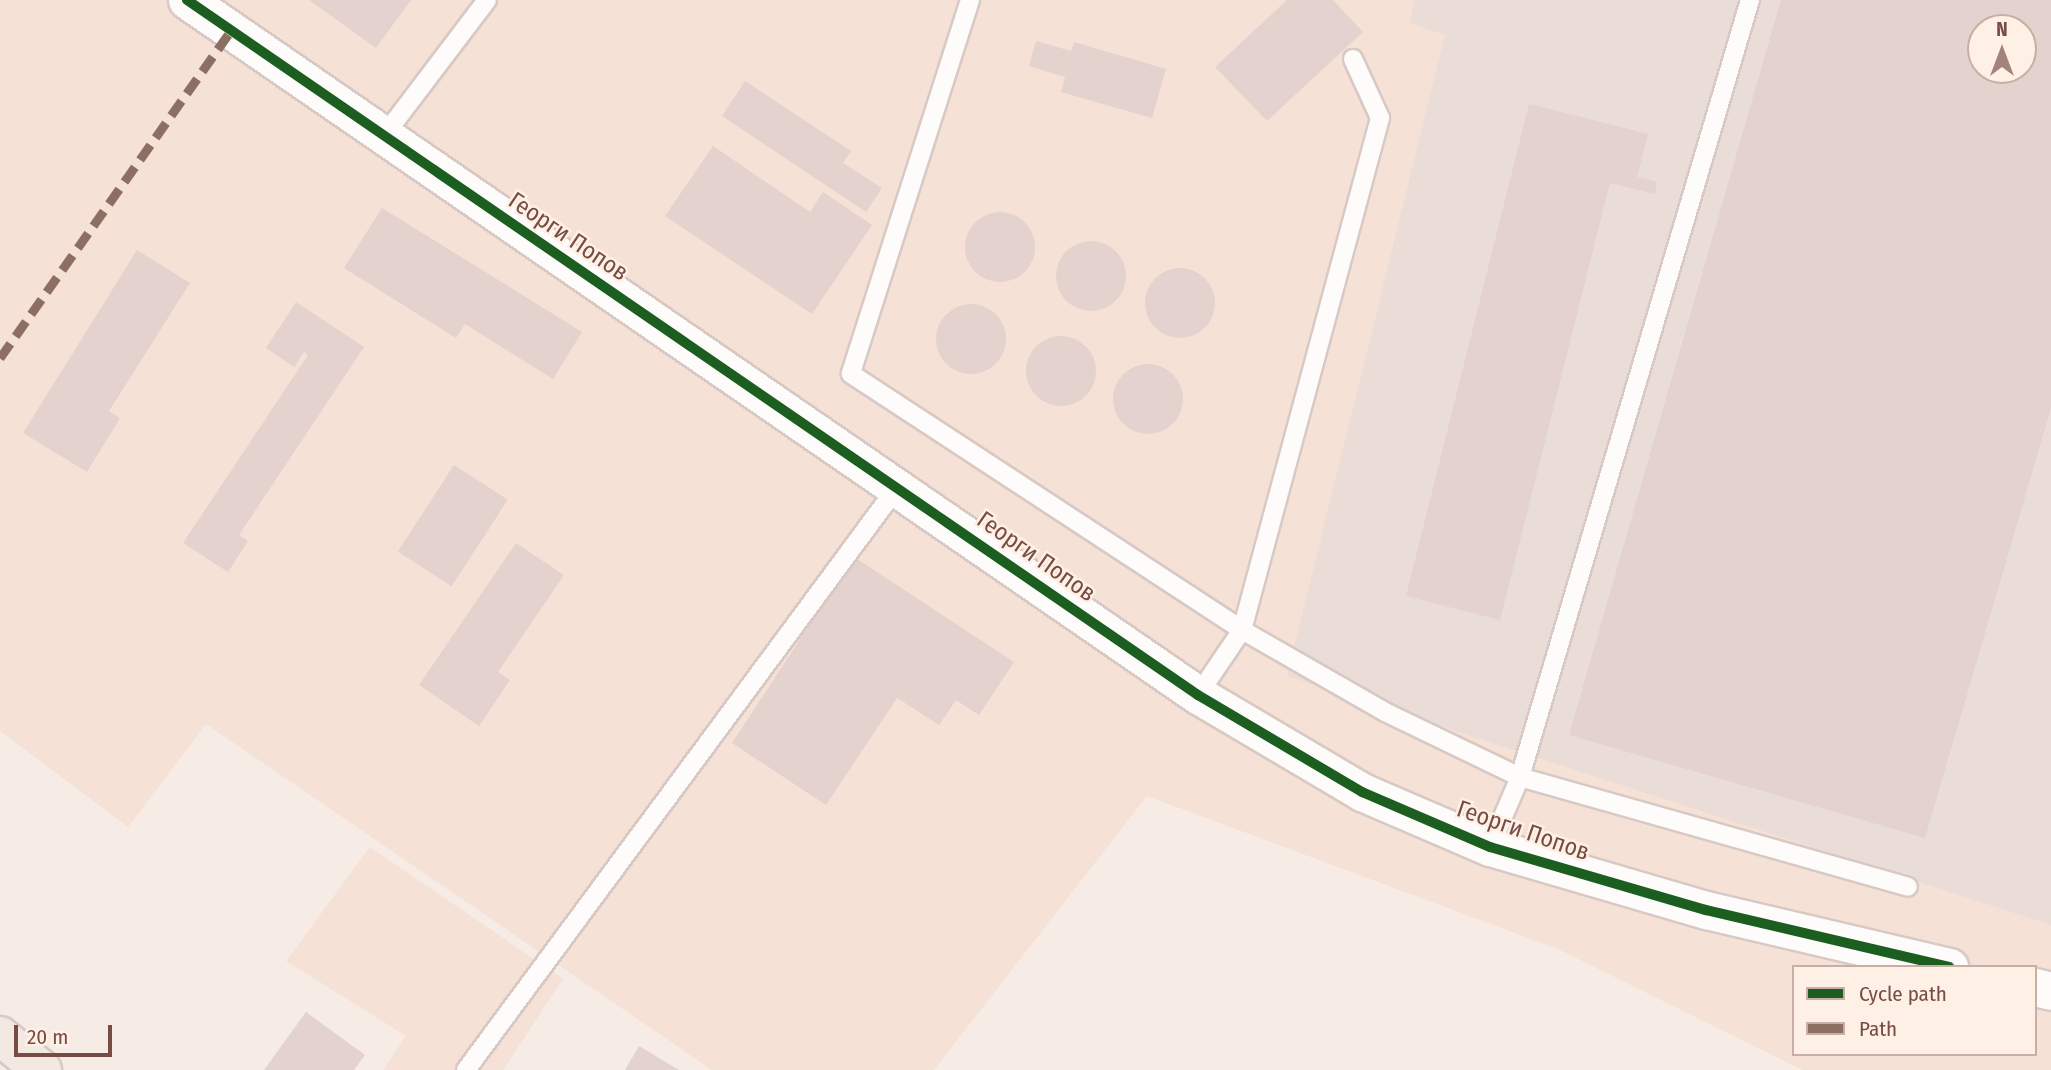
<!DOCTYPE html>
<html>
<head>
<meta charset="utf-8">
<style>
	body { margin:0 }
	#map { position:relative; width:2051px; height:1070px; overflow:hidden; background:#f7ece5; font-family:"Fira Sans Condensed",sans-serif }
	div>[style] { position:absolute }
	.residential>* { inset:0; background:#f5e1d6 }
	.industrial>* { inset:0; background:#eadcd7 }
	.building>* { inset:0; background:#e3d2cd; transform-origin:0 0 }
	.round { border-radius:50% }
	.roads { filter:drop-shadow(2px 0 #d8c9c4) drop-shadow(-2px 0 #d8c9c4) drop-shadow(0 2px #d8c9c4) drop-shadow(0 -2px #d8c9c4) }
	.lane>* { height:18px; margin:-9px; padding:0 9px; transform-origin:9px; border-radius:9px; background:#fefcfb }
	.street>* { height:37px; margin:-18.5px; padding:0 18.5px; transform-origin:18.5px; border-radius:18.5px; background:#fefcfb }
	.primary>* { height:38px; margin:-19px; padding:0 19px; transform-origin:19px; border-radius:19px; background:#f2e9e2 }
	.quiet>* { height:9px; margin-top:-4.5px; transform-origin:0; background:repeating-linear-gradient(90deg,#8d6e63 0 18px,transparent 0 27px) }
	.cycleway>* { height:10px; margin:-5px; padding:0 5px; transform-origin:5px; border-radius:5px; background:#1b5e20 }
	span { translate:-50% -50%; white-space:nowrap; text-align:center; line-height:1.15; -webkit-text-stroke:5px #fff0e6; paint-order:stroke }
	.street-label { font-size:24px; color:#764c44 }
	.legend { position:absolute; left:1792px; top:965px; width:245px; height:91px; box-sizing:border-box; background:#fff0e6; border:2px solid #c8aea5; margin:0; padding:9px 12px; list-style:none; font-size:21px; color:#764c44 }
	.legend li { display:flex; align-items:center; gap:14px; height:35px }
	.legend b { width:35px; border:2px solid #c8aea5 }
	.north { position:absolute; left:1967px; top:14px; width:70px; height:70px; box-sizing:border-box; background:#fff0e6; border:2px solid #c8aea5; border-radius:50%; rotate:0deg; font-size:19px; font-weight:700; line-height:28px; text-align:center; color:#764c44 }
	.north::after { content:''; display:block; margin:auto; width:24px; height:32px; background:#a3847c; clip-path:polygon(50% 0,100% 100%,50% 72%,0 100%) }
	.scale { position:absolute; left:14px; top:1025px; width:98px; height:32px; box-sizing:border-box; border:4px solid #764c44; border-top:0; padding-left:9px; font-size:21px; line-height:24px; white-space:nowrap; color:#764c44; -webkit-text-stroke:5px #fff0e6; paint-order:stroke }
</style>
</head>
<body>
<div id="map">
	<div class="residential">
		<div style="clip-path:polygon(evenodd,0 0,2051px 0,2051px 1070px,1802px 1070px,1560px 950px,1147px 796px,934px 1070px,712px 1070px,206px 724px,128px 827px,0 731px,0 0,1981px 28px,2023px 28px,2023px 70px,1981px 70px,1981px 28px,0 0,1794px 967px,2035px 967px,2035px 1054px,1794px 1054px,1794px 967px)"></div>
		<div style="clip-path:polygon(370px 847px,563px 979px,503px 1070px,383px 1070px,406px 1036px,286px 961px)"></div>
	</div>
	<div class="industrial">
		<div style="clip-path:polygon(evenodd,1414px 0,2051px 0,2051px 925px,1287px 676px,1445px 35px,1410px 23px,1414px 0,1981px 28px,2023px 28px,2023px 70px,1981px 70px,1981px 28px)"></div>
	</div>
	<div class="building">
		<div style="clip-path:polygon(309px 0,411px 0,376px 48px)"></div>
		<div style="clip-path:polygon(1287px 0,1333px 0,1363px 32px,1267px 121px,1215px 67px)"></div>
		<div style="clip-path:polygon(evenodd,1781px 0,2051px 0,2051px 408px,1925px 838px,1569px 735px,1781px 0,1981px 28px,2023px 28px,2023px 70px,1981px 70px,1981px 28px)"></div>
		<div style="clip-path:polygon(1036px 41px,1071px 51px,1074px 42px,1166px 69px,1152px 118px,1061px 92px,1065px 77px,1029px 66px)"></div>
		<div style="clip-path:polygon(745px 81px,851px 151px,843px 163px,882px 188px,866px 212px,722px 116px)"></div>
		<div style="clip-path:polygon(1529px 104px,1648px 134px,1637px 177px,1657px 182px,1655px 194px,1610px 183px,1500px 620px,1406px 596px)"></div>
		<div style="clip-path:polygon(713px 146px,810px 212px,823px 192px,872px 225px,812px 314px,665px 216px)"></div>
		<div style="clip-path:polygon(382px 208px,582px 332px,553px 379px,465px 324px,456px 338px,344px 268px)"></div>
		<div class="round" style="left:965px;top:212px;width:70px;height:70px"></div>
		<div class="round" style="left:1056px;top:241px;width:70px;height:70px"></div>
		<div style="clip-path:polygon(137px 250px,190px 283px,109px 411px,120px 418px,87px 472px,23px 433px)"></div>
		<div class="round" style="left:1145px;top:268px;width:70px;height:70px"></div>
		<div style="clip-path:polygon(296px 302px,364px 347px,239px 535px,248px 541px,228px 572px,183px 543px,308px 355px,304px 352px,294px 367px,266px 348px)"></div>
		<div class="round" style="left:936px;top:304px;width:70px;height:70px"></div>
		<div class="round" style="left:1026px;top:336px;width:70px;height:70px"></div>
		<div class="round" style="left:1113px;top:364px;width:70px;height:70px"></div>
		<div style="left:454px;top:465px;width:64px;height:103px;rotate:33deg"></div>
		<div style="clip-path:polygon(516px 543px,564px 575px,498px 672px,510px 680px,479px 726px,419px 685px)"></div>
		<div style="clip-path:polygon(854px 557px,1014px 662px,979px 715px,956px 700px,939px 725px,897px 698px,826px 805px,732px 743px)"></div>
		<div style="clip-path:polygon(306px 1012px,365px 1055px,354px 1070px,264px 1070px)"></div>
		<div style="clip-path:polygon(639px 1046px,679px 1070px,625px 1070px)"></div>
	</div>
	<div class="roads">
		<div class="lane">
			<div style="left:970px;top:0;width:392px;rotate:107.7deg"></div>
			<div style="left:851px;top:374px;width:467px;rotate:33.2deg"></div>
			<div style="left:1242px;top:630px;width:78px;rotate:124.1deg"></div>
			<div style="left:1750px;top:0;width:810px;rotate:106.49deg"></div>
			<div style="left:1520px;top:777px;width:403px;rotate:15.8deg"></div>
			<div style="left:1353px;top:59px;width:65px;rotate:65.4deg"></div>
			<div style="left:1380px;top:118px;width:530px;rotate:105.08deg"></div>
			<div style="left:1242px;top:630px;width:165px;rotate:29.8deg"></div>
			<div style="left:1385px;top:712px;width:150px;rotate:25.7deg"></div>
			<div style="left:1520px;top:777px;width:76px;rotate:113.2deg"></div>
			<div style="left:383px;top:137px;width:172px;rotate:-52.8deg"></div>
			<div style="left:466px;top:1070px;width:726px;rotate:-53.51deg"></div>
		</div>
		<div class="street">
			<div style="left:187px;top:0;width:1227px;rotate:34.51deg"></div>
			<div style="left:1198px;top:695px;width:191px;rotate:30.6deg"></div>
			<div style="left:1362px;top:792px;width:139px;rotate:23.3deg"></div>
			<div style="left:1490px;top:847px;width:225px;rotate:16.3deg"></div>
			<div style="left:1706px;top:910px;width:250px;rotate:13.2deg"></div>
			<div style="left:2035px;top:987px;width:16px;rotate:14deg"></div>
		</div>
		<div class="primary">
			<div style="left:0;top:1036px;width:54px;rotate:39deg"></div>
		</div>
	</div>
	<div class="quiet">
		<div style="left:0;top:358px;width:400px;rotate:-54.8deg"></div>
	</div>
	<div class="cycleway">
		<div style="left:187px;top:0;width:1227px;rotate:34.51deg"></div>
		<div style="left:1198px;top:695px;width:191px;rotate:30.6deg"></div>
		<div style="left:1362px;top:792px;width:139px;rotate:23.3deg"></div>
		<div style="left:1490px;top:847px;width:225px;rotate:16.3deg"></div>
		<div style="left:1706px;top:910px;width:250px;rotate:13.2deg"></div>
	</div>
	<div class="street-label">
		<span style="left:568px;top:237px;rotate:34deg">Георги Попов</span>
		<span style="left:1036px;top:557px;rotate:35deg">Георги Попов</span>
		<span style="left:1523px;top:831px;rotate:19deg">Георги Попов</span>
	</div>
	<ul class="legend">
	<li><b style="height:9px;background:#1b5e20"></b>Cycle path</li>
	<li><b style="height:9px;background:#8d6e63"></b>Path</li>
	</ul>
	<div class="north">N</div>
	<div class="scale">20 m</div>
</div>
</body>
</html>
